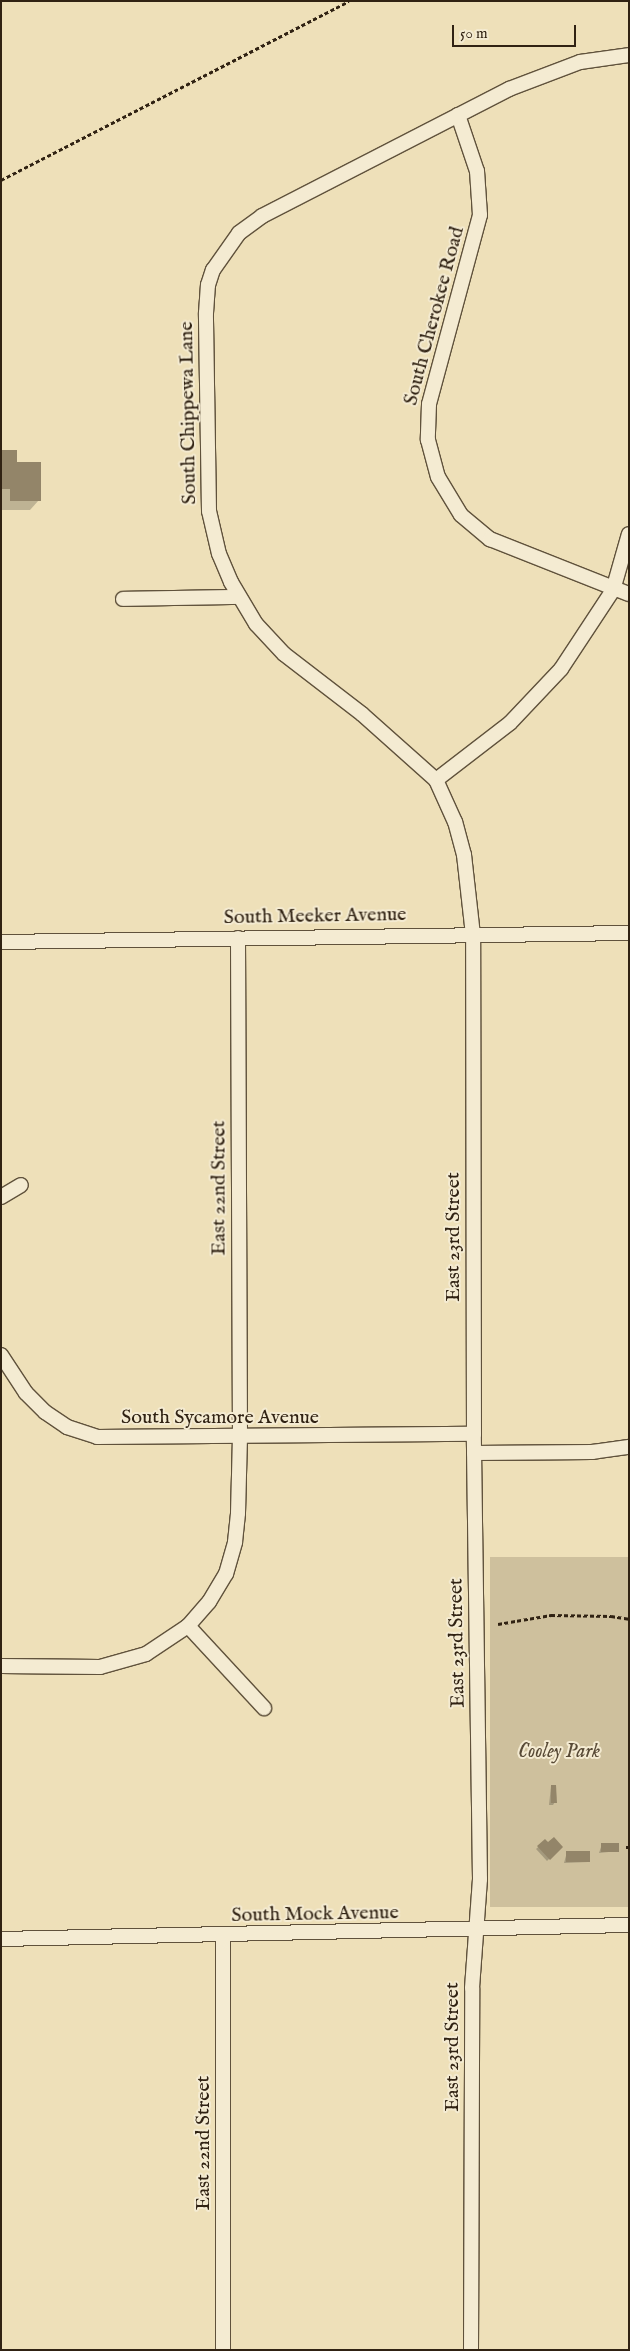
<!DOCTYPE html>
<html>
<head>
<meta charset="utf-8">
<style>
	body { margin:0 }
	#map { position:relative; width:630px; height:2351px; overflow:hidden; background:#eee0b9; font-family:"IM FELL English",serif }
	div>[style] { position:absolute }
	.green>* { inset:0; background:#cec09d; transform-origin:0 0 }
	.shadow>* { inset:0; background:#0003 }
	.building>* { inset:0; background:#938569; transform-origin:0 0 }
	.path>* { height:3px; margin-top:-1.5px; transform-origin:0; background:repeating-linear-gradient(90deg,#302213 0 4px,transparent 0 6.5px) }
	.roads { filter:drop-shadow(1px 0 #60523c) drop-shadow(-1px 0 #60523c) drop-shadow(0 1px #60523c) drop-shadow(0 -1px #60523c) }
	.minor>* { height:14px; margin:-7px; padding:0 7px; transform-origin:7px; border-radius:7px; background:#f4ebd2 }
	span { translate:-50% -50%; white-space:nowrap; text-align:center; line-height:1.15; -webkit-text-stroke:4px #f4ebd2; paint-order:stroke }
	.street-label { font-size:20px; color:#302213 }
	.park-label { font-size:20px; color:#584a36; font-style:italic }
	.frame { position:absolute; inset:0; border:2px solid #302213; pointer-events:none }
	.scale { position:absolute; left:452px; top:25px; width:124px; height:22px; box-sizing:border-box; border:2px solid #302213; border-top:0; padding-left:6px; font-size:15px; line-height:18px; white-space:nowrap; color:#302213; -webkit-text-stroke:4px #f4ebd2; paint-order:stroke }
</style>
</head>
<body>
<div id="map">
	<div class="green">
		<div style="left:629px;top:1557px;width:350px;height:139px;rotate:90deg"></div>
	</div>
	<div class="shadow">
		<div style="clip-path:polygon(1px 452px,16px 463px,39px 500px,30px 510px,1px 510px)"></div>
		<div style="clip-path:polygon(551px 1786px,555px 1802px,553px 1805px,549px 1805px)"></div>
		<div style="clip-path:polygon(545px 1841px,561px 1847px,547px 1861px,536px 1849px)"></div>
		<div style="clip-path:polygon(602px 1844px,618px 1851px,599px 1853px)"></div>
		<div style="clip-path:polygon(567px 1852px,588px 1862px,564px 1863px)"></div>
	</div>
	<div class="building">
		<div style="clip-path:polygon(1px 450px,17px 450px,17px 462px,41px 462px,41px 501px,10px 501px,10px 489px,1px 489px)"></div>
		<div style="clip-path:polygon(551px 1785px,556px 1785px,557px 1803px,551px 1803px)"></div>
		<div style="clip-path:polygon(554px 1837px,563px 1847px,550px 1860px,537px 1846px,545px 1839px,548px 1842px)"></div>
		<div style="left:601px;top:1843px;width:18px;height:9px"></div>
		<div style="left:566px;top:1851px;width:24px;height:11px"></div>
	</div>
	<div class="path">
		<div style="left:1px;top:180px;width:391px;rotate:-27.2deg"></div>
		<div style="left:498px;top:1624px;width:54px;rotate:-9.6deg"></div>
		<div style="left:551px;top:1615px;width:60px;rotate:1deg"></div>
		<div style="left:611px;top:1616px;width:18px;rotate:9deg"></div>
		<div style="left:626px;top:1847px;width:3px"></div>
	</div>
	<div class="roads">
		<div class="minor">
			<div style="left:458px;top:115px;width:59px;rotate:71.3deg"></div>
			<div style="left:477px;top:171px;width:44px;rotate:86.1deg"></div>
			<div style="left:480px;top:215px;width:196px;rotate:105.1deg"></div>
			<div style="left:429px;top:404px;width:36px;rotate:92deg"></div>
			<div style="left:428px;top:440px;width:38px;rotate:75deg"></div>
			<div style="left:438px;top:477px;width:44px;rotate:58.8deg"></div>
			<div style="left:461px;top:515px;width:38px;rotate:40deg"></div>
			<div style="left:490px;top:539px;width:149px;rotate:21.6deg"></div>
			<div style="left:123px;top:599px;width:116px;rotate:-1deg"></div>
			<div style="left:436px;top:780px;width:93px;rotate:-37.6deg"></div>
			<div style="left:510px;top:723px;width:74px;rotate:-46.6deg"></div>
			<div style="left:561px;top:669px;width:95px;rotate:-56.6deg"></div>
			<div style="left:613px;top:590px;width:58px;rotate:-74.1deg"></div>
			<div style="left:1px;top:942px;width:628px;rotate:-0.82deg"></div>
			<div style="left:1px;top:1197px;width:23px;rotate:-31deg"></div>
			<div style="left:1px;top:1355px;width:45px;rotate:56.7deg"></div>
			<div style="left:26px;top:1393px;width:27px;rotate:45deg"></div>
			<div style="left:45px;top:1412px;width:27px;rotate:34deg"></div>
			<div style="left:67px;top:1427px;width:32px;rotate:18deg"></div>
			<div style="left:97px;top:1437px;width:377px;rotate:-0.5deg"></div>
			<div style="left:474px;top:1453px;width:118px;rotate:-0.5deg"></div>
			<div style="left:592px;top:1452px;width:37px;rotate:-8deg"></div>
			<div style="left:188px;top:1626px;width:112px;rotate:47.2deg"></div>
			<div style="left:1px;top:1666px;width:99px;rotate:0.6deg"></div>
			<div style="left:100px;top:1667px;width:48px;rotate:-15.8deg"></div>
			<div style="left:146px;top:1654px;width:50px;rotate:-33.7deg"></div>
			<div style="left:188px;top:1626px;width:32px;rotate:-49deg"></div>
			<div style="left:209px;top:1602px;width:33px;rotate:-59deg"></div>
			<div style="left:226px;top:1574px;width:33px;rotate:-74deg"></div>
			<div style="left:235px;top:1542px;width:29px;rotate:-84deg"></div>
			<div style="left:238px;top:1513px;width:75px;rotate:-88.5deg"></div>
			<div style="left:240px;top:1438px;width:500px;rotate:-90.23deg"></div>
			<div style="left:1px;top:1939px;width:628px;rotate:-1.28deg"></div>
			<div style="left:223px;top:2350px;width:414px;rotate:-90deg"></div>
			<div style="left:471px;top:2350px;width:362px;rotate:-89.8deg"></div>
			<div style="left:472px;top:1988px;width:109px;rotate:-85.8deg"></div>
			<div style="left:480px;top:1879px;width:445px;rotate:-90.8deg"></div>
			<div style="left:474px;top:1434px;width:499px;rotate:-90.1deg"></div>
			<div style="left:473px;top:935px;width:81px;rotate:-96.4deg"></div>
			<div style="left:464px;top:855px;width:34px;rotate:-105deg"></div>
			<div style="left:455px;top:822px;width:46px;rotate:-114.3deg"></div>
			<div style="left:436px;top:780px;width:99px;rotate:-138.3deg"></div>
			<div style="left:362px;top:714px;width:98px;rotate:-142.4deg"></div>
			<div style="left:284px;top:654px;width:41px;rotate:-133deg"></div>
			<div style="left:256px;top:624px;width:49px;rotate:-120.8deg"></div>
			<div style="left:231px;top:582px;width:30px;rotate:-113deg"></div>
			<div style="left:219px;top:554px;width:44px;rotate:-103.1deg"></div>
			<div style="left:209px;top:511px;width:198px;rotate:-90.9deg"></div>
			<div style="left:206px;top:313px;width:28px;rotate:-86deg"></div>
			<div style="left:208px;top:285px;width:16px;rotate:-72deg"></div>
			<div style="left:213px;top:270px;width:45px;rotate:-54.9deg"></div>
			<div style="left:239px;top:233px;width:29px;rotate:-36deg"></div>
			<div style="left:262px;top:216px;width:278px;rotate:-27.2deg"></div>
			<div style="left:509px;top:89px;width:76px;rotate:-20.8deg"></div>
			<div style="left:580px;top:62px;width:49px;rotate:-8.1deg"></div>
		</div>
	</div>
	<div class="street-label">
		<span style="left:434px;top:316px;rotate:-75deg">South Cherokee Road</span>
		<span style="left:188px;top:413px;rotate:-91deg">South Chippewa Lane</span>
		<span style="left:315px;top:916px;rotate:-1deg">South Meeker Avenue</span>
		<span style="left:219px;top:1188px;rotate:-90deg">East 22nd Street</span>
		<span style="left:453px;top:1237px;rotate:-90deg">East 23rd Street</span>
		<span style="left:220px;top:1417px">South Sycamore Avenue</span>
		<span style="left:457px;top:1643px;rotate:-91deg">East 23rd Street</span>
		<span style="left:315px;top:1914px;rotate:-1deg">South Mock Avenue</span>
		<span style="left:452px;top:2047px;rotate:-90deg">East 23rd Street</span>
		<span style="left:203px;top:2143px;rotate:-90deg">East 22nd Street</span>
	</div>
	<div class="park-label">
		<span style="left:559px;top:1751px">Cooley Park</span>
	</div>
	<div class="frame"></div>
	<div class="scale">50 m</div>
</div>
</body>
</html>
